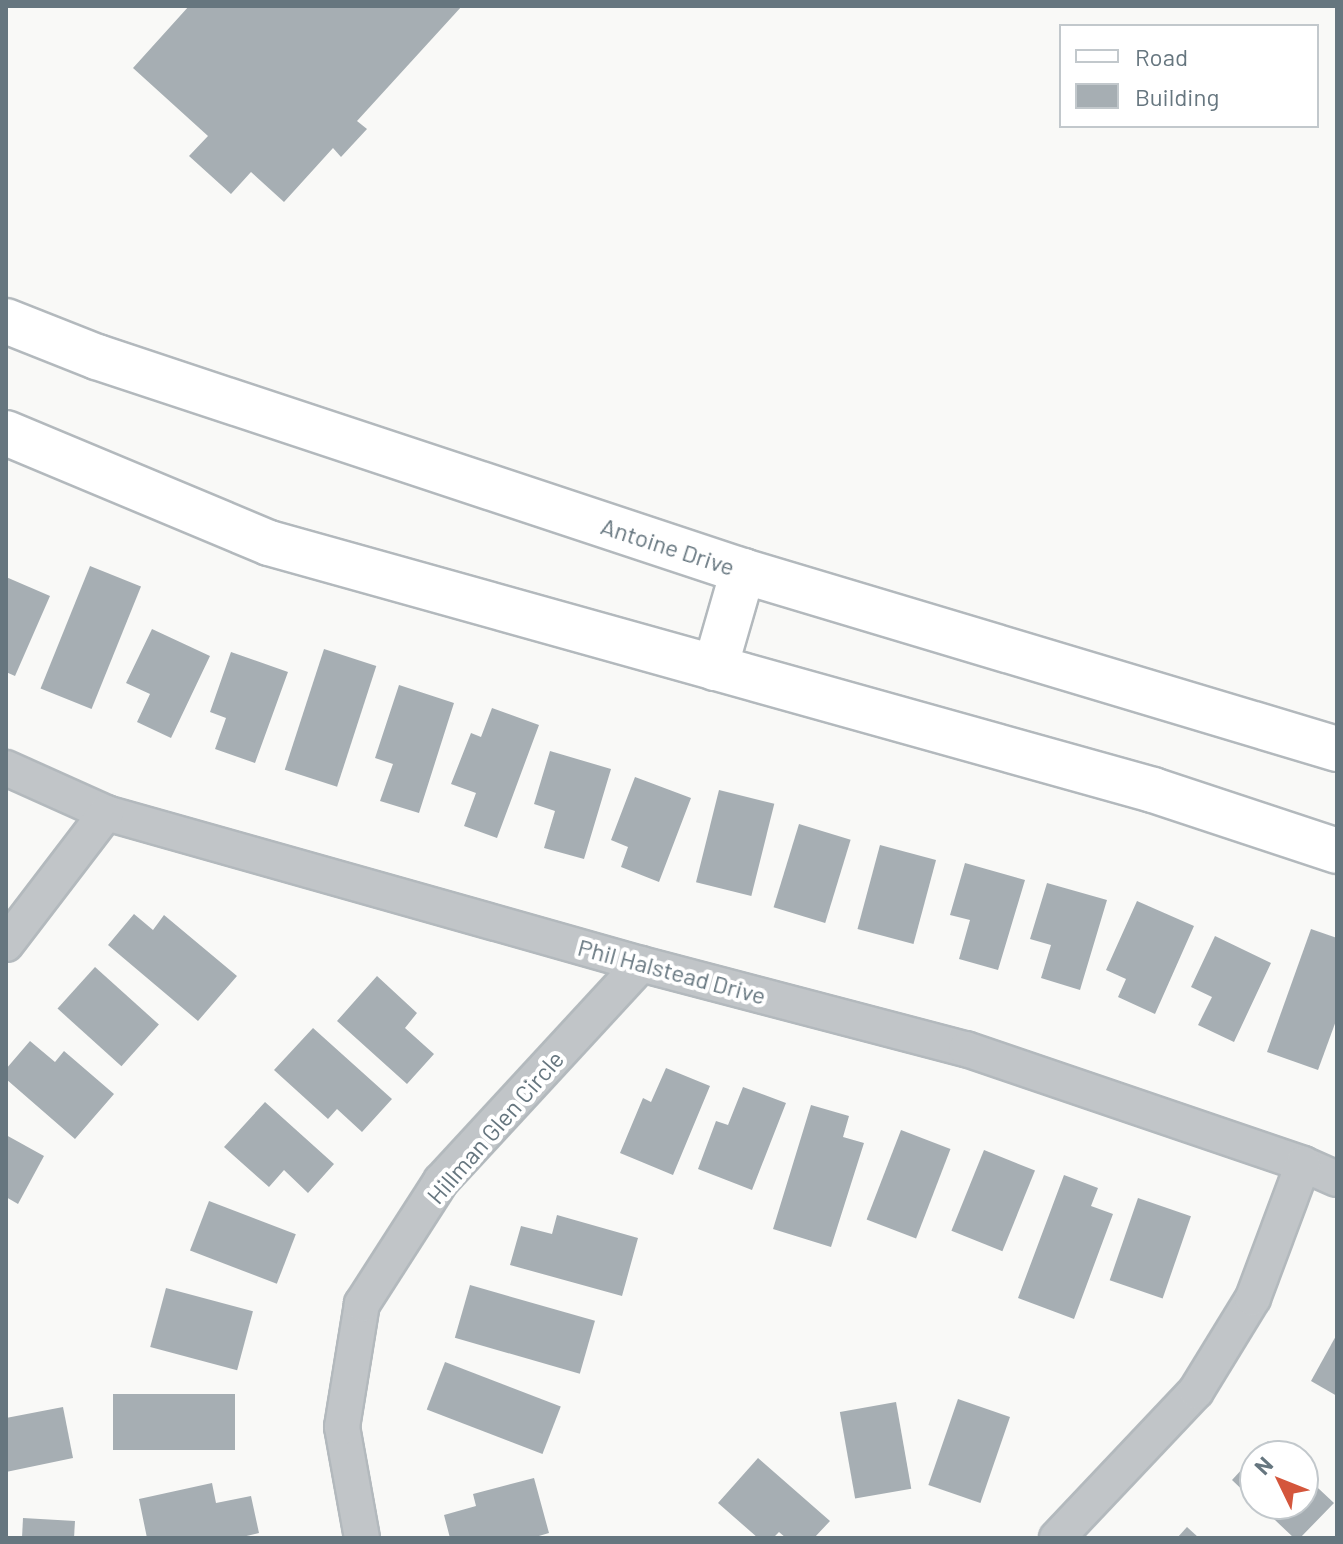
<!DOCTYPE html>
<html>
<head>
<meta charset="utf-8">
<style>
	body { margin:0 }
	#map { position:relative; width:1343px; height:1544px; overflow:hidden; background:#f9f9f7; font-family:Barlow,sans-serif }
	div>[style] { position:absolute }
	.building>* { inset:0; background:#a6aeb3; transform-origin:0 0 }
	.roads { filter:drop-shadow(2px 0 #b3b9bd) drop-shadow(-2px 0 #b3b9bd) drop-shadow(0 2px #b3b9bd) drop-shadow(0 -2px #b3b9bd) }
	.minor>* { height:34px; margin:-17px; padding:0 17px; transform-origin:17px; border-radius:17px; background:#c1c5c8 }
	.secondary>* { height:44px; margin:-22px; padding:0 22px; transform-origin:22px; border-radius:22px; background:#fff }
	span { translate:-50% -50%; white-space:nowrap; text-align:center; line-height:1.15; -webkit-text-stroke:8px #fff; paint-order:stroke }
	.street-label { font-size:24px; color:#66767f }
	.frame { position:absolute; inset:0; border:8px solid #66767f; pointer-events:none }
	.legend { position:absolute; left:1059px; top:24px; width:260px; height:104px; box-sizing:border-box; background:#fff; border:2px solid #c2c8cc; margin:0; padding:10px 14px; list-style:none; font-size:24px; color:#66767f }
	.legend li { display:flex; align-items:center; gap:16px; height:40px }
	.legend b { width:40px; border:2px solid #c2c8cc }
	.north { position:absolute; left:1239px; top:1440px; width:80px; height:80px; box-sizing:border-box; background:#fff; border:2px solid #c2c8cc; border-radius:50%; rotate:313deg; font-size:22px; font-weight:700; line-height:32px; text-align:center; color:#66767f }
	.north::after { content:''; display:block; margin:auto; width:28px; height:36px; background:#d4563c; clip-path:polygon(50% 0,100% 100%,50% 72%,0 100%) }
</style>
</head>
<body>
<div id="map">
	<div class="building">
		<div style="clip-path:polygon(189px 6px,462px 6px,357px 121px,367px 129px,341px 157px,333px 148px,284px 202px,251px 172px,231px 194px,189px 156px,208px 136px,133px 68px)"></div>
		<div style="left:90px;top:566px;width:55px;height:132px;rotate:22deg"></div>
		<div style="clip-path:polygon(6px 577px,50px 596px,15px 676px,6px 672px)"></div>
		<div style="clip-path:polygon(152px 629px,210px 656px,171px 738px,137px 722px,150px 694px,126px 683px)"></div>
		<div style="left:324px;top:649px;width:55px;height:127px;rotate:18deg"></div>
		<div style="clip-path:polygon(231px 652px,288px 672px,255px 763px,215px 749px,226px 718px,210px 712px)"></div>
		<div style="clip-path:polygon(399px 685px,454px 703px,419px 813px,380px 801px,393px 764px,375px 758px)"></div>
		<div style="clip-path:polygon(492px 708px,539px 725px,497px 838px,464px 826px,476px 793px,451px 784px,471px 733px,481px 737px)"></div>
		<div style="clip-path:polygon(550px 751px,611px 769px,584px 859px,544px 848px,555px 811px,534px 804px)"></div>
		<div style="clip-path:polygon(635px 777px,691px 798px,659px 882px,621px 867px,628px 847px,611px 840px)"></div>
		<div style="left:719px;top:790px;width:57px;height:95px;rotate:14deg"></div>
		<div style="left:799px;top:824px;width:54px;height:87px;rotate:17deg"></div>
		<div style="left:880px;top:845px;width:58px;height:87px;rotate:15deg"></div>
		<div style="clip-path:polygon(965px 863px,1025px 880px,998px 970px,959px 959px,970px 920px,950px 915px)"></div>
		<div style="clip-path:polygon(1047px 883px,1107px 900px,1080px 990px,1041px 978px,1051px 945px,1030px 939px)"></div>
		<div style="clip-path:polygon(1137px 901px,1194px 926px,1155px 1014px,1118px 997px,1126px 979px,1106px 970px)"></div>
		<div style="clip-path:polygon(134px 914px,153px 930px,164px 915px,237px 976px,198px 1021px,108px 945px)"></div>
		<div style="clip-path:polygon(1311px 929px,1337px 938px,1337px 1018px,1318px 1070px,1267px 1052px)"></div>
		<div style="clip-path:polygon(1215px 936px,1271px 963px,1234px 1042px,1198px 1025px,1212px 997px,1191px 987px)"></div>
		<div style="left:95px;top:967px;width:86px;height:56px;rotate:42deg"></div>
		<div style="clip-path:polygon(377px 976px,417px 1013px,405px 1028px,434px 1054px,407px 1084px,337px 1021px)"></div>
		<div style="clip-path:polygon(313px 1028px,392px 1099px,362px 1132px,337px 1109px,328px 1119px,274px 1070px)"></div>
		<div style="clip-path:polygon(30px 1041px,55px 1062px,64px 1051px,114px 1094px,75px 1139px,6px 1079px,6px 1069px)"></div>
		<div style="clip-path:polygon(666px 1068px,710px 1086px,673px 1175px,620px 1153px,643px 1098px,651px 1102px)"></div>
		<div style="clip-path:polygon(743px 1087px,786px 1103px,752px 1190px,698px 1169px,716px 1121px,728px 1125px)"></div>
		<div style="clip-path:polygon(265px 1102px,334px 1164px,308px 1193px,284px 1170px,269px 1187px,224px 1147px)"></div>
		<div style="clip-path:polygon(811px 1105px,849px 1116px,843px 1137px,864px 1143px,831px 1247px,773px 1229px)"></div>
		<div style="left:901px;top:1130px;width:53px;height:96px;rotate:21deg"></div>
		<div style="clip-path:polygon(6px 1135px,44px 1156px,18px 1204px,6px 1197px)"></div>
		<div style="left:984px;top:1150px;width:55px;height:87px;rotate:22deg"></div>
		<div style="clip-path:polygon(1064px 1175px,1098px 1188px,1091px 1206px,1113px 1214px,1074px 1319px,1018px 1298px)"></div>
		<div style="left:1138px;top:1198px;width:56px;height:87px;rotate:19deg"></div>
		<div style="left:209px;top:1201px;width:93px;height:53px;rotate:21deg"></div>
		<div style="clip-path:polygon(557px 1215px,638px 1238px,622px 1296px,510px 1265px,521px 1226px,552px 1234px)"></div>
		<div style="left:470px;top:1285px;width:130px;height:55px;rotate:16deg"></div>
		<div style="left:166px;top:1288px;width:90px;height:61px;rotate:15deg"></div>
		<div style="clip-path:polygon(1337px 1334px,1337px 1396px,1311px 1381px)"></div>
		<div style="left:445px;top:1362px;width:124px;height:51px;rotate:21deg"></div>
		<div style="left:235px;top:1394px;width:56px;height:122px;rotate:90deg"></div>
		<div style="left:958px;top:1399px;width:55px;height:91px;rotate:19deg"></div>
		<div style="left:896px;top:1402px;width:88px;height:57px;rotate:80deg"></div>
		<div style="clip-path:polygon(63px 1407px,73px 1458px,6px 1472px,6px 1418px)"></div>
		<div style="clip-path:polygon(1268px 1441px,1284px 1456px,1255px 1456px,1255px 1502px,1232px 1480px)"></div>
		<div style="clip-path:polygon(758px 1458px,830px 1521px,814px 1538px,786px 1538px,779px 1532px,773px 1538px,758px 1538px,718px 1503px)"></div>
		<div style="clip-path:polygon(1303px 1474px,1334px 1503px,1300px 1538px,1294px 1538px,1258px 1504px,1303px 1504px)"></div>
		<div style="clip-path:polygon(534px 1478px,549px 1533px,532px 1538px,450px 1538px,444px 1515px,476px 1506px,473px 1494px)"></div>
		<div style="clip-path:polygon(212px 1483px,216px 1503px,251px 1496px,259px 1533px,238px 1538px,147px 1538px,139px 1499px)"></div>
		<div style="clip-path:polygon(23px 1518px,75px 1521px,74px 1538px,22px 1538px)"></div>
		<div style="clip-path:polygon(1187px 1527px,1199px 1538px,1177px 1538px)"></div>
	</div>
	<div class="roads">
		<div class="minor">
			<div style="left:6px;top:768px;width:110px;rotate:24.2deg"></div>
			<div style="left:106px;top:813px;width:556px;rotate:15.76deg"></div>
			<div style="left:641px;top:964px;width:336px;rotate:14.7deg"></div>
			<div style="left:966px;top:1049px;width:356px;rotate:18.8deg"></div>
			<div style="left:1303px;top:1164px;width:37px;rotate:24deg"></div>
			<div style="left:6px;top:944px;width:165px;rotate:-52.6deg"></div>
			<div style="left:362px;top:1538px;width:113px;rotate:-100.2deg"></div>
			<div style="left:342px;top:1427px;width:125px;rotate:-80.8deg"></div>
			<div style="left:362px;top:1304px;width:146px;rotate:-57.3deg"></div>
			<div style="left:441px;top:1181px;width:295px;rotate:-47.3deg"></div>
			<div style="left:1057px;top:1538px;width:202px;rotate:-46.6deg"></div>
			<div style="left:1196px;top:1391px;width:109px;rotate:-58.5deg"></div>
			<div style="left:1253px;top:1298px;width:143px;rotate:-69.5deg"></div>
		</div>
		<div class="secondary">
			<div style="left:6px;top:321px;width:98px;rotate:21.6deg"></div>
			<div style="left:97px;top:357px;width:681px;rotate:18.33deg"></div>
			<div style="left:743px;top:571px;width:620px;rotate:16.68deg"></div>
			<div style="left:6px;top:433px;width:285px;rotate:22.7deg"></div>
			<div style="left:269px;top:543px;width:918px;rotate:15.61deg"></div>
			<div style="left:1153px;top:790px;width:194px;rotate:18.3deg"></div>
			<div style="left:715px;top:668px;width:101px;rotate:-73.9deg"></div>
		</div>
	</div>
	<div class="street-label">
		<span style="left:668px;top:546px;rotate:18deg">Antoine Drive</span>
		<span style="left:672px;top:971px;rotate:15deg">Phil Halstead Drive</span>
		<span style="left:495px;top:1127px;rotate:-49deg">Hillman Glen Circle</span>
	</div>
	<div class="frame"></div>
	<ul class="legend">
	<li><b style="height:10px;background:#fff"></b>Road</li>
	<li><b style="height:22px;background:#a6aeb3"></b>Building</li>
	</ul>
	<div class="north">N</div>
</div>
</body>
</html>
